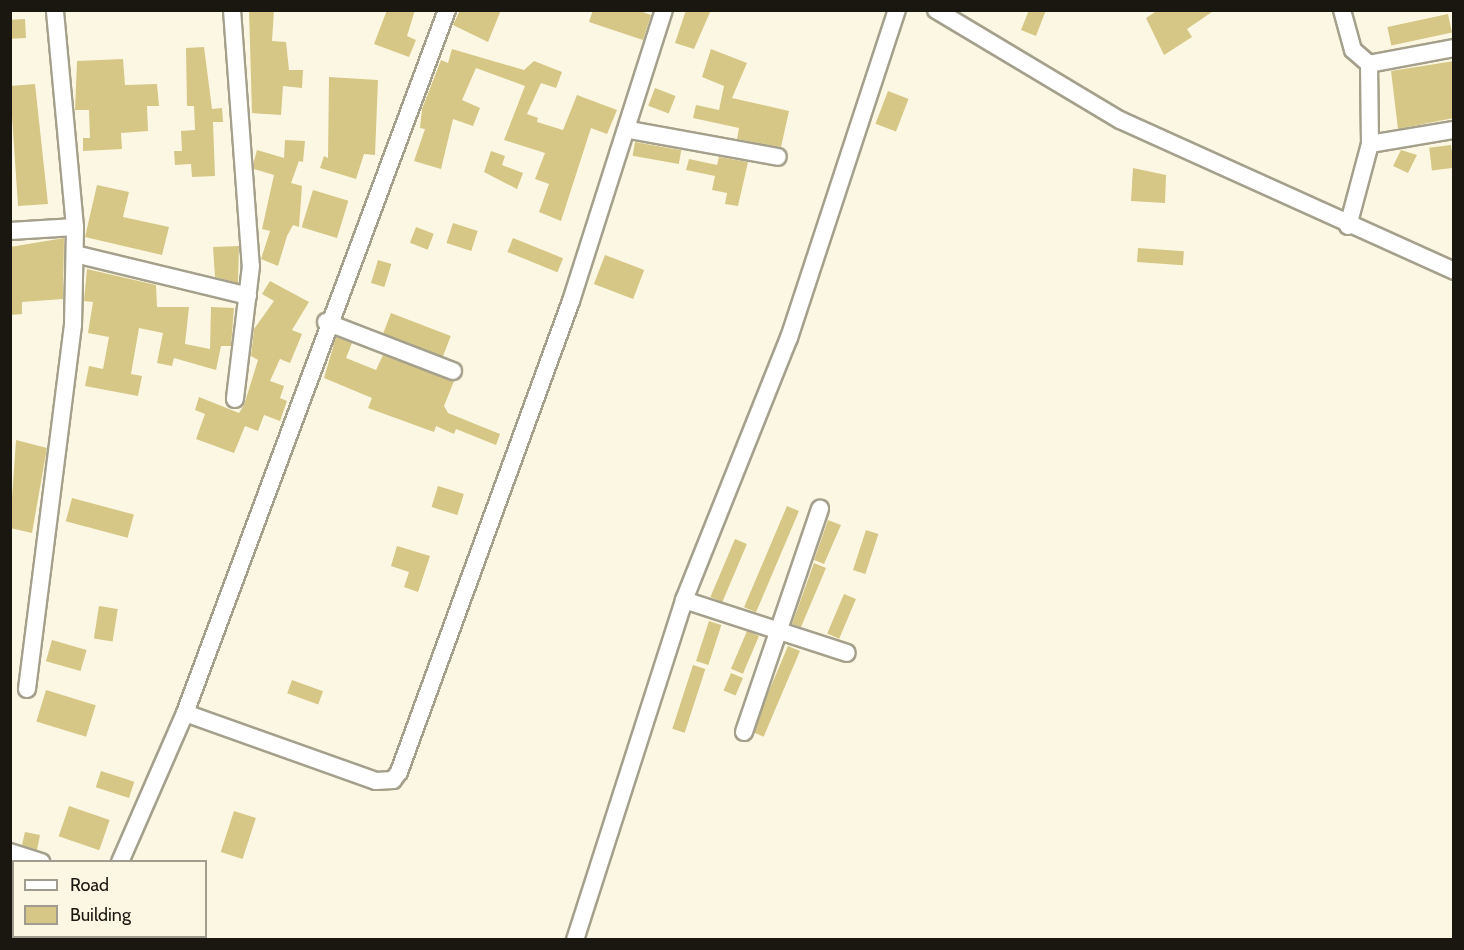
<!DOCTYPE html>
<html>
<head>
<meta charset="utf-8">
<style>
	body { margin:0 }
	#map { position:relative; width:1464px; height:950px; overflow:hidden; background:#fcf7e2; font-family:Cabin,sans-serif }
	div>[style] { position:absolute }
	.building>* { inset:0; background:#d6c786; transform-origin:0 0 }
	.roads { filter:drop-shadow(2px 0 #a4a08c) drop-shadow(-2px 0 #a4a08c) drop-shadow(0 2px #a4a08c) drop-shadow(0 -2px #a4a08c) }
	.minor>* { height:16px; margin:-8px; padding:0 8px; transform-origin:8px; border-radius:8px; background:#fff }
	span { translate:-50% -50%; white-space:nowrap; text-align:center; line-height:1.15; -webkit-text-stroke:4.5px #fcf7e2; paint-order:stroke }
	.frame { position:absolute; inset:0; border:12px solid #191710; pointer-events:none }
	.legend { position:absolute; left:12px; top:860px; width:195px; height:78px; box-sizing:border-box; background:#fcf7e2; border:2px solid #a19d8e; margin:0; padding:8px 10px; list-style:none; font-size:18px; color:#191710 }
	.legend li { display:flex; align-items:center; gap:12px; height:30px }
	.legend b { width:30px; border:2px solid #a19d8e }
</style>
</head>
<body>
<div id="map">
	<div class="building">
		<div style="clip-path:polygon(249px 10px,274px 10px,272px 41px,286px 42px,289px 70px,303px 70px,302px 88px,283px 86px,281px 115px,252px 113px)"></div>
		<div style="clip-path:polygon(387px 10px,415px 10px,407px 36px,416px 40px,409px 57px,374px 44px)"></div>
		<div style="clip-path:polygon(460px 10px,501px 10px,488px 42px,453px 25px)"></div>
		<div style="clip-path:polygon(593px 10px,637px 10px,651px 15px,643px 40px,589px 22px)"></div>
		<div style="clip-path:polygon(686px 10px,711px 10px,694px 49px,675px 43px)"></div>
		<div style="clip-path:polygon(1029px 10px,1046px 10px,1036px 36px,1021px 30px)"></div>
		<div style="clip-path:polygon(1158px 10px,1215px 10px,1187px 29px,1192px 37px,1164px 55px,1146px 18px)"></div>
		<div style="left:1448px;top:14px;width:19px;height:62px;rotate:78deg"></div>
		<div style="left:25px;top:19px;width:19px;height:15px;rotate:87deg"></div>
		<div style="clip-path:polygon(204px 47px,212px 109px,222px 108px,223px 122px,213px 122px,215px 176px,192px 177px,191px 164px,175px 165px,174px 151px,182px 151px,181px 131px,195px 130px,194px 106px,187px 106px,186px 48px)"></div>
		<div style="clip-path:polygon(452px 49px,524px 70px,534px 61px,562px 72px,556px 88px,541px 83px,527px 114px,538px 118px,537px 122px,563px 130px,577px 95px,617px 110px,607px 134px,591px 128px,561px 221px,539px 212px,549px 184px,535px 179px,545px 153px,504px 140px,525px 86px,476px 68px,462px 100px,480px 108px,473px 126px,453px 119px,441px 169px,414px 161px,425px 129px,420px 128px,422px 109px,441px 60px,448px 63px)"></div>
		<div style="clip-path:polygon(711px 49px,747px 63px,732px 98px,789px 111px,781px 147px,737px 139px,739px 128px,693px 118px,696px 105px,719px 110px,724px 86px,702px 77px)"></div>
		<div style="clip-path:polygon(123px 59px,125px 85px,157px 84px,159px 106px,147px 106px,148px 131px,121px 133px,122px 149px,83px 151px,83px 138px,90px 138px,89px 110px,75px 110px,77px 61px)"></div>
		<div style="clip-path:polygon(1454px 61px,1454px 118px,1398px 129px,1391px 71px)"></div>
		<div style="clip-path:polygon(329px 77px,378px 80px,375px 155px,364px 154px,356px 179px,320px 168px,324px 156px,328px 158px)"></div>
		<div style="clip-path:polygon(35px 84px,48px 204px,18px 206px,10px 86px)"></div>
		<div style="left:655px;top:88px;width:22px;height:19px;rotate:21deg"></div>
		<div style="left:888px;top:91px;width:22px;height:35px;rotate:21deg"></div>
		<div style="clip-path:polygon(285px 140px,305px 141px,303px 162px,299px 161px,291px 183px,302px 186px,299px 227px,293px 225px,287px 236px,278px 266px,261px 259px,270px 231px,262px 229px,274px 175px,254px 169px,254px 161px,257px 150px,284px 158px)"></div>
		<div style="left:635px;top:142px;width:47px;height:14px;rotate:10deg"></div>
		<div style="left:1451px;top:145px;width:23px;height:22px;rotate:83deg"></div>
		<div style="clip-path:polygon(1401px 150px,1417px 155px,1408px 173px,1393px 166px)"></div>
		<div style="clip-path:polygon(491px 151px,505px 156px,502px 165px,523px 173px,517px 189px,484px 172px)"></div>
		<div style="clip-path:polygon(719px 157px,748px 162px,738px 206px,725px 204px,727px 193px,712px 190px,715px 176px,686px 170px,689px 159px,717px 165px)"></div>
		<div style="clip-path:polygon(1133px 168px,1166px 175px,1165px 203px,1131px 201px)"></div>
		<div style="clip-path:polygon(97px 185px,129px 192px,123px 217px,169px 227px,162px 255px,85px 237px)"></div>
		<div style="left:313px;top:190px;width:37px;height:39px;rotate:17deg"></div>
		<div style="left:453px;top:223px;width:26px;height:21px;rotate:18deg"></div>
		<div style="left:416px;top:227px;width:19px;height:17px;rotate:21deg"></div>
		<div style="clip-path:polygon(64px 238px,63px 299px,22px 302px,22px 314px,10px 315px,10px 247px)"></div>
		<div style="left:513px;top:238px;width:54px;height:15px;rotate:22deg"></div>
		<div style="clip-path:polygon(239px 246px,238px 283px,215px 277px,213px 247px)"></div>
		<div style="left:1138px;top:248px;width:46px;height:14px;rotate:4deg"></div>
		<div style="left:605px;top:255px;width:42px;height:31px;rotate:21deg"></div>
		<div style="left:378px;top:260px;width:14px;height:24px;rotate:17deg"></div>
		<div style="clip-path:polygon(87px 269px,156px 285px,157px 307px,189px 307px,185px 344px,210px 349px,211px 307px,234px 308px,231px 346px,221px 346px,216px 370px,174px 358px,172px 366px,157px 363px,163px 333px,139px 328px,131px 374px,142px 376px,138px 396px,85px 386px,89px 366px,103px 369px,109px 337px,88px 333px,93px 302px,84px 301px)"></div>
		<div style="clip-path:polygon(270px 281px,309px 302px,292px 330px,302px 334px,290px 363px,280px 359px,270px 381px,284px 386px,280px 398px,287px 401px,280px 421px,264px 415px,258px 431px,245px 426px,234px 453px,196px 439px,205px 414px,195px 410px,199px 397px,239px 413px,244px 405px,258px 360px,251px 356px,254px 329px,274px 301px,262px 294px)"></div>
		<div style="left:391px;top:313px;width:64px;height:22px;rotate:21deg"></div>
		<div style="clip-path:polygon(336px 337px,352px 343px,346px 358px,376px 370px,383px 355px,454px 381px,444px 406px,448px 413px,500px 434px,496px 445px,456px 429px,454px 434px,436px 426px,434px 432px,368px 408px,372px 398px,324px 378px)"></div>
		<div style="clip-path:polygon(16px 440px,47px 448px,32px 533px,10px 528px)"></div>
		<div style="left:438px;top:486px;width:27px;height:22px;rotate:17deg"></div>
		<div style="left:72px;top:498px;width:64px;height:24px;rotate:15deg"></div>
		<div style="left:787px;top:506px;width:13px;height:110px;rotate:23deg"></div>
		<div style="clip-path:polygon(828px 520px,841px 525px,824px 564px,814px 560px)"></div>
		<div style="left:866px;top:530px;width:13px;height:42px;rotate:18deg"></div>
		<div style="left:735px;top:539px;width:13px;height:63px;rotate:23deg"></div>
		<div style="clip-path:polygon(397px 546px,430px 556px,418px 592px,404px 587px,409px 572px,391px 566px)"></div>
		<div style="clip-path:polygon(814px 563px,826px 568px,801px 627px,792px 624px)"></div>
		<div style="left:844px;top:594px;width:13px;height:43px;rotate:23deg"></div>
		<div style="left:99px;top:606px;width:19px;height:33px;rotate:9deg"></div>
		<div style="left:709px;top:621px;width:13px;height:42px;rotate:18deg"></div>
		<div style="left:747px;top:631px;width:13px;height:41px;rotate:23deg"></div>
		<div style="left:52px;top:640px;width:36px;height:22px;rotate:16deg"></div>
		<div style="left:788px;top:646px;width:13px;height:93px;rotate:23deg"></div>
		<div style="left:693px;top:665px;width:13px;height:67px;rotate:18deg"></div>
		<div style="left:731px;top:673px;width:13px;height:19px;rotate:23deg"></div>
		<div style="left:292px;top:680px;width:33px;height:14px;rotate:20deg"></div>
		<div style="left:46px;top:690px;width:52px;height:33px;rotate:17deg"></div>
		<div style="left:101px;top:771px;width:35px;height:17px;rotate:18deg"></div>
		<div style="left:69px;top:806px;width:43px;height:32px;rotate:19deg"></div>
		<div style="left:234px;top:811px;width:23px;height:43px;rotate:18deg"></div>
		<div style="clip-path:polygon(25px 832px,40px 835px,37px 850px,22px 845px)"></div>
	</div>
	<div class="roads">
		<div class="minor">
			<div style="left:232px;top:10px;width:257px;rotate:85.8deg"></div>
			<div style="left:251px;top:266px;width:134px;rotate:96.9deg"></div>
			<div style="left:936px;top:10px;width:214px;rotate:30.9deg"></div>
			<div style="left:1120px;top:120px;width:367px;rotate:24.3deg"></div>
			<div style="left:1342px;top:10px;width:41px;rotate:74.6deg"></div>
			<div style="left:1353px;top:50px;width:21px;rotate:41deg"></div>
			<div style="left:630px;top:130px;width:150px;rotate:10.3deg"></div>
			<div style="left:1370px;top:144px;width:85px;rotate:-9.5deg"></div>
			<div style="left:1348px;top:226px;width:85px;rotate:-75deg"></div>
			<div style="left:1370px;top:144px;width:80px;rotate:-90.7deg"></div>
			<div style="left:1369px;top:64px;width:86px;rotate:-10.7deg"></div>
			<div style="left:10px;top:231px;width:65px;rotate:-3.5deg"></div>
			<div style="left:75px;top:254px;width:178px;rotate:13.6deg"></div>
			<div style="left:326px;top:322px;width:136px;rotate:21.1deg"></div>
			<div style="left:684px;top:600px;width:171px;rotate:18deg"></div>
			<div style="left:27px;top:689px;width:367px;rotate:-82.8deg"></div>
			<div style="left:73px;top:325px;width:98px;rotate:-88.8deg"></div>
			<div style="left:75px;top:227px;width:218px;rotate:-95.3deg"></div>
			<div style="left:185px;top:713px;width:203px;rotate:19.6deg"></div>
			<div style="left:376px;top:781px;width:17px;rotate:-3deg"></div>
			<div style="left:393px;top:780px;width:10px;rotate:-53deg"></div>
			<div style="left:399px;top:772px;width:501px;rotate:-69.94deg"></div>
			<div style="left:571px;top:301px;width:305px;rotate:-72.3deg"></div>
			<div style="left:744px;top:732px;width:236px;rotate:-71.2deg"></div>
			<div style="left:10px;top:852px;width:33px;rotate:18deg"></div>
			<div style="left:120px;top:862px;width:163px;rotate:-66.4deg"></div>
			<div style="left:185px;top:713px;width:750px;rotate:-69.56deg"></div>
			<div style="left:87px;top:940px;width:4px;rotate:-76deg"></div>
			<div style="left:575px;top:940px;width:357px;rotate:-72.2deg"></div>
			<div style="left:684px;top:600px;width:282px;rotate:-68.2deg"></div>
			<div style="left:789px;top:338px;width:345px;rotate:-71.8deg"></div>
		</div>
	</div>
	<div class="frame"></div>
	<ul class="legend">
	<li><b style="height:8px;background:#fff"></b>Road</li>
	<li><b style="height:16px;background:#d6c786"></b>Building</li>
	</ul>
</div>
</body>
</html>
